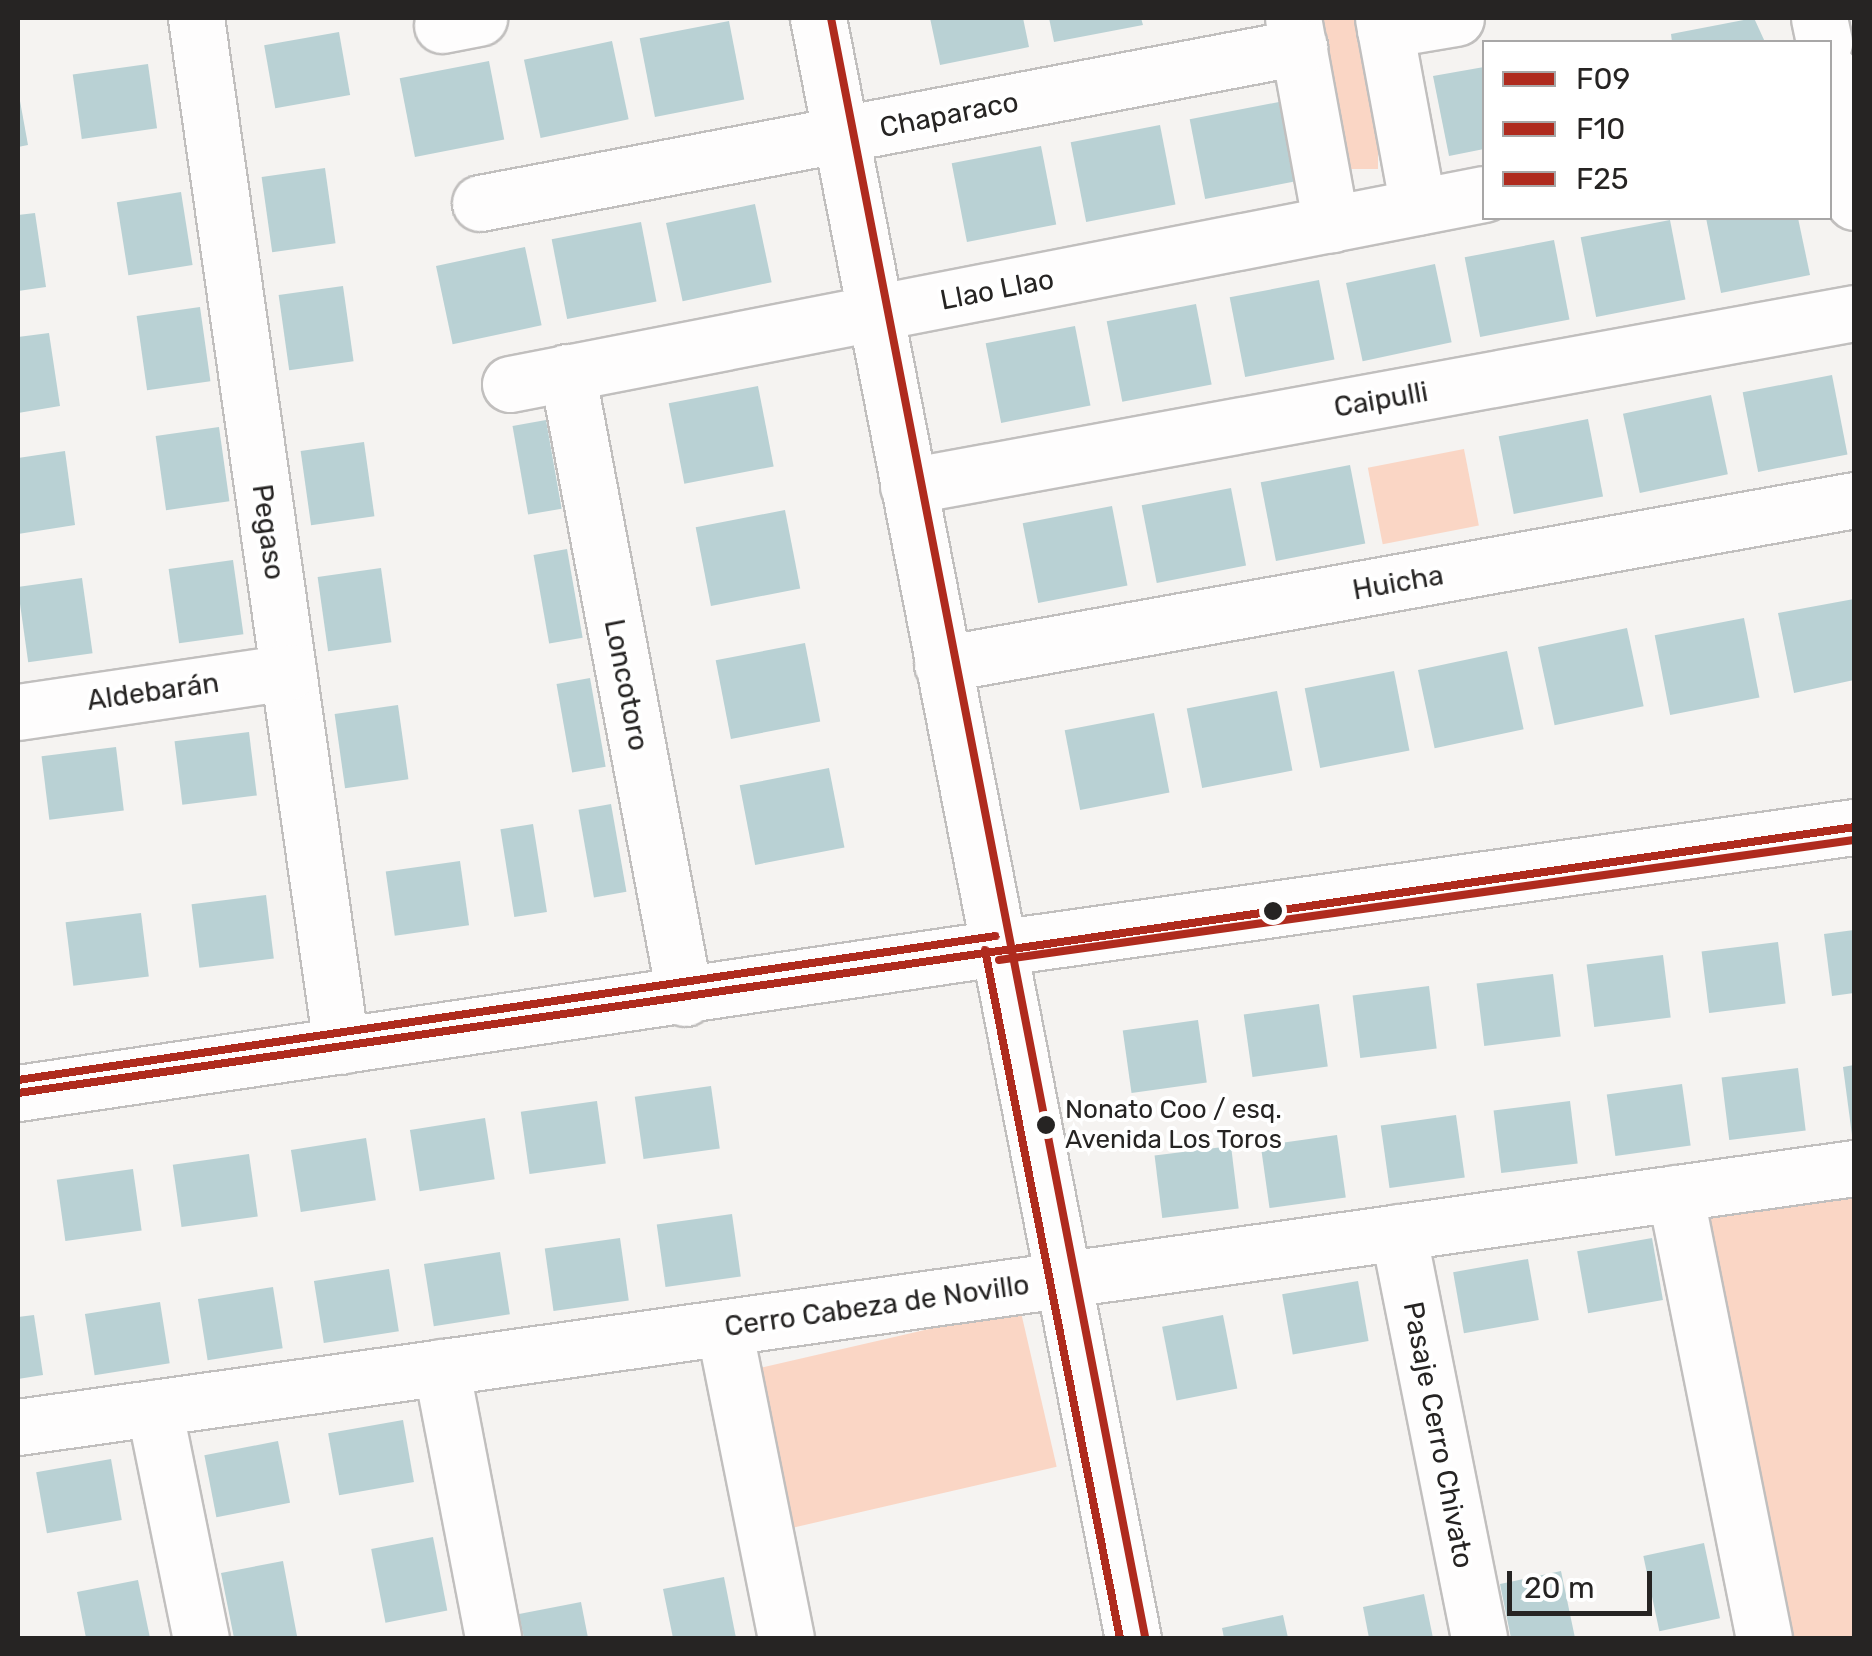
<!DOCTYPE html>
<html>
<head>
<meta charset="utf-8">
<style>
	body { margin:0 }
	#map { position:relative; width:1872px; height:1656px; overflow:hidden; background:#f5f3f1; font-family:Rubik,sans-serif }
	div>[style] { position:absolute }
	.green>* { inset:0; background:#fad6c5; transform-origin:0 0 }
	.building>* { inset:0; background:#b9d1d4; transform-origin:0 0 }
	.roads { filter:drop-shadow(2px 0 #c1bfbe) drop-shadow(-2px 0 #c1bfbe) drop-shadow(0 2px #c1bfbe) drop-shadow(0 -2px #c1bfbe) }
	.minor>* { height:55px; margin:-27.5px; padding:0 27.5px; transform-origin:27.5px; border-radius:27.5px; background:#fefdfd }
	.major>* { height:55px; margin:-27.5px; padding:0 27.5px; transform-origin:27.5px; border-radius:27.5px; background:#fefdfd }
	.bus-1>* { height:8px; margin:-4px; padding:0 4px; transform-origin:4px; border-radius:4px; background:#af2b1e }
	.bus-2>* { height:8px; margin:-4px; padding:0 4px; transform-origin:4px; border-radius:4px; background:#af2b1e }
	.bus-3>* { height:8px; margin:-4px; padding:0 4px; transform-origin:4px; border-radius:4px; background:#af2b1e }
	.dots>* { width:28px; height:28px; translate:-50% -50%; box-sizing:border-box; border:5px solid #fff; border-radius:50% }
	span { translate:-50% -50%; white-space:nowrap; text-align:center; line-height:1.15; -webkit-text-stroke:8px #fff; paint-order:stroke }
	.bus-label { font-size:26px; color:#262423 }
	.left { translate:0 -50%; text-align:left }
	.street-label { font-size:28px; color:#262423 }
	.frame { position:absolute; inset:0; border:20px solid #262423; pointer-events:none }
	.legend { position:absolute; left:1482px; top:40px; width:350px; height:180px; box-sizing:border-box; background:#fff; border:2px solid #a8a7a7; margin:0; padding:12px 18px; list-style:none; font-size:30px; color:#262423 }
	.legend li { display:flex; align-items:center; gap:20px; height:50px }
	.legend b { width:50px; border:2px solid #a8a7a7 }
	.scale { position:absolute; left:1507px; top:1571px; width:145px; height:45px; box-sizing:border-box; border:5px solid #262423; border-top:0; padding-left:12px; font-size:30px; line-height:35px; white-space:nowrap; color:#262423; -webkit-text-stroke:8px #fff; paint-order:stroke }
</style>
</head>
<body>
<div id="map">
	<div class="green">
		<div style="left:1303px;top:18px;width:75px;height:151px"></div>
		<div style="left:1464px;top:449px;width:78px;height:98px;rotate:79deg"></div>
		<div style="clip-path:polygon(1854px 1188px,1854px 1638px,1780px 1638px,1697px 1225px,1711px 1208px)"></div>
		<div style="left:1020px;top:1308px;width:163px;height:282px;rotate:77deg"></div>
	</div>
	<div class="building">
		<div style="clip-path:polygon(930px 18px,1023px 18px,1029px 47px,940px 65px)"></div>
		<div style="clip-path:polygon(1049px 18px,1141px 18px,1143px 25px,1054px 42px)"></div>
		<div style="clip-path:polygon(1754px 18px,1765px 42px,1672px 42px,1671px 34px)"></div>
		<div style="left:729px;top:21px;width:80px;height:91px;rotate:79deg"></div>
		<div style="left:339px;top:32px;width:64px;height:76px;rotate:80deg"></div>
		<div style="left:612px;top:41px;width:80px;height:90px;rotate:78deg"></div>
		<div style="left:489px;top:61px;width:80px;height:91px;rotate:79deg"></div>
		<div style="left:148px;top:64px;width:65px;height:76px;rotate:82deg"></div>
		<div style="clip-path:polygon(1484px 67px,1484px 149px,1449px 156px,1433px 76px)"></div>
		<div style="clip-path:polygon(18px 90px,28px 145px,18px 147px)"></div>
		<div style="left:1279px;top:102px;width:81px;height:91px;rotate:79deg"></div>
		<div style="left:1160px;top:125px;width:81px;height:91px;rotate:79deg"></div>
		<div style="left:1041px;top:146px;width:80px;height:91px;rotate:79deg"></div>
		<div style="left:325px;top:168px;width:76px;height:64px;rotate:82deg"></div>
		<div style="left:181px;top:192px;width:74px;height:65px;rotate:81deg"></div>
		<div style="left:755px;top:204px;width:80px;height:91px;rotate:78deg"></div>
		<div style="clip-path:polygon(35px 213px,46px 287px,18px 291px,18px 215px)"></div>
		<div style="clip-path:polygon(1706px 218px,1798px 218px,1810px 275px,1721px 293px)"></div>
		<div style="left:1670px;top:220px;width:81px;height:91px;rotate:79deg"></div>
		<div style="left:641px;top:222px;width:81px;height:91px;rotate:79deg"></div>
		<div style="left:1554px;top:240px;width:81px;height:91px;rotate:79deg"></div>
		<div style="left:525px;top:247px;width:80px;height:91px;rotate:78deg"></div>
		<div style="left:1435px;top:264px;width:80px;height:91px;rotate:78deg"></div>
		<div style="left:1319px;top:280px;width:81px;height:91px;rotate:79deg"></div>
		<div style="left:343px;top:286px;width:76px;height:65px;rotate:82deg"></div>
		<div style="left:1196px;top:304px;width:82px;height:91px;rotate:79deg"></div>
		<div style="left:200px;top:307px;width:75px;height:64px;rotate:82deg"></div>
		<div style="left:1075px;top:326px;width:81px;height:91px;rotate:79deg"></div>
		<div style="clip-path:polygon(49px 333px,60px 406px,18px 413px,18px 337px)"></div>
		<div style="left:1832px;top:375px;width:81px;height:91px;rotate:79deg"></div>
		<div style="left:758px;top:386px;width:82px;height:91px;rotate:79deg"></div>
		<div style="left:1711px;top:395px;width:81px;height:90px;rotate:78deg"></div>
		<div style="left:1588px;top:419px;width:79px;height:91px;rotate:79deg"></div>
		<div style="left:546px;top:420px;width:90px;height:34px;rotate:80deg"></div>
		<div style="left:219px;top:427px;width:75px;height:64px;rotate:82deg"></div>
		<div style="left:364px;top:442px;width:75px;height:64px;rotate:82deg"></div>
		<div style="clip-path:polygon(65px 451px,75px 525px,18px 534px,18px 458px)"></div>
		<div style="left:1350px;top:465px;width:80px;height:91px;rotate:79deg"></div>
		<div style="left:1231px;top:488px;width:79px;height:91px;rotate:79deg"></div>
		<div style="left:1112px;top:506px;width:81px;height:91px;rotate:79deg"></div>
		<div style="left:785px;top:510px;width:80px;height:91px;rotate:79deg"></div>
		<div style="left:567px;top:549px;width:90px;height:34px;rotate:80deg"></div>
		<div style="left:233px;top:560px;width:75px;height:65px;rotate:82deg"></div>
		<div style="left:381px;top:568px;width:75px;height:64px;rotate:82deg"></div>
		<div style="left:82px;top:578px;width:76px;height:65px;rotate:82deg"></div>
		<div style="clip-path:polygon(1854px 599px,1854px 680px,1794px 693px,1778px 613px)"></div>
		<div style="left:1744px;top:618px;width:81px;height:91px;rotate:79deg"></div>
		<div style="left:1627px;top:628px;width:80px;height:91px;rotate:78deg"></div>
		<div style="left:805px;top:643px;width:80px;height:91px;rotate:79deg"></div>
		<div style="left:1507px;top:651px;width:80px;height:91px;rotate:78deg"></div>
		<div style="left:1394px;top:671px;width:81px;height:91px;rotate:79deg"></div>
		<div style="left:590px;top:678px;width:90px;height:34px;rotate:80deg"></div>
		<div style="left:1277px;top:691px;width:81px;height:92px;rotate:79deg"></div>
		<div style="left:398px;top:705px;width:75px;height:64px;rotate:82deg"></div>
		<div style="left:1154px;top:713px;width:81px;height:91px;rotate:79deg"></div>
		<div style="left:249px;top:732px;width:64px;height:75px;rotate:83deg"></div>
		<div style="left:116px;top:747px;width:64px;height:75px;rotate:83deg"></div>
		<div style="left:829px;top:768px;width:81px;height:91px;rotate:79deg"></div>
		<div style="left:611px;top:804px;width:89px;height:33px;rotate:80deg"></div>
		<div style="left:533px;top:824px;width:89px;height:33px;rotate:81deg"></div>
		<div style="left:460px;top:861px;width:65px;height:75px;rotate:82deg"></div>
		<div style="left:266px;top:895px;width:64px;height:75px;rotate:83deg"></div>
		<div style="left:141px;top:913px;width:64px;height:76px;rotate:83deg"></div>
		<div style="clip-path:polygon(1854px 930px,1854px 993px,1832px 996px,1824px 934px)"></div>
		<div style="left:1778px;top:942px;width:62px;height:77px;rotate:83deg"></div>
		<div style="left:1663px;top:955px;width:63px;height:77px;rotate:83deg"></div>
		<div style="left:1553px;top:974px;width:63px;height:77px;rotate:83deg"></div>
		<div style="left:1429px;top:986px;width:63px;height:77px;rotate:83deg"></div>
		<div style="left:1319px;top:1004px;width:63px;height:76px;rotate:82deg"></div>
		<div style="left:1198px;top:1020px;width:63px;height:76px;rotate:82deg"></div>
		<div style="clip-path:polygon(1854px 1065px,1854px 1135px,1852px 1135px,1843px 1067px)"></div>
		<div style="left:1798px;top:1068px;width:63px;height:77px;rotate:83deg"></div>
		<div style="left:1682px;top:1084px;width:62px;height:76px;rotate:82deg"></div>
		<div style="left:711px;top:1086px;width:63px;height:77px;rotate:82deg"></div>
		<div style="left:597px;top:1101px;width:63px;height:77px;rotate:82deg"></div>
		<div style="left:1570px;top:1101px;width:63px;height:77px;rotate:83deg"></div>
		<div style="left:1456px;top:1115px;width:63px;height:76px;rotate:82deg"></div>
		<div style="left:485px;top:1118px;width:62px;height:76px;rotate:81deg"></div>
		<div style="left:1337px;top:1135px;width:63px;height:77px;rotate:82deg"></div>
		<div style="left:366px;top:1138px;width:63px;height:76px;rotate:81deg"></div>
		<div style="left:1231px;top:1146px;width:63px;height:77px;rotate:83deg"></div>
		<div style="left:249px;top:1154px;width:63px;height:77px;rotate:82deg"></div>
		<div style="left:133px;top:1169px;width:62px;height:77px;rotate:82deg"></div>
		<div style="left:732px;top:1214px;width:63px;height:76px;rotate:82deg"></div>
		<div style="left:620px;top:1238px;width:63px;height:76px;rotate:82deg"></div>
		<div style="left:1652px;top:1238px;width:63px;height:76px;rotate:80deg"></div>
		<div style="left:500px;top:1252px;width:63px;height:77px;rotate:81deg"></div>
		<div style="left:1528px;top:1259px;width:62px;height:76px;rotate:80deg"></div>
		<div style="left:389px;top:1269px;width:63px;height:76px;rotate:81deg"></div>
		<div style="left:1358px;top:1281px;width:61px;height:77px;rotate:80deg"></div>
		<div style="left:273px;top:1287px;width:62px;height:76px;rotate:81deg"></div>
		<div style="left:160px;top:1302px;width:62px;height:76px;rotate:81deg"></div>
		<div style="clip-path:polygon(34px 1315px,43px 1375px,18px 1379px,18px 1317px)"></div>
		<div style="left:1223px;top:1315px;width:75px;height:62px;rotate:79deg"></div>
		<div style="left:403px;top:1420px;width:63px;height:76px;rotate:80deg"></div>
		<div style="left:278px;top:1441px;width:63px;height:75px;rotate:79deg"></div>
		<div style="left:111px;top:1459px;width:62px;height:76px;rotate:80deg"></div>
		<div style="left:433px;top:1537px;width:75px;height:63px;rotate:79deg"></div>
		<div style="left:1704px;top:1543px;width:77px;height:62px;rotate:78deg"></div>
		<div style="clip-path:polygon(283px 1561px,297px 1636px,234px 1638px,221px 1573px)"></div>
		<div style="clip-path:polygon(1561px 1571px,1575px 1638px,1511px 1638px,1500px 1584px)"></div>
		<div style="clip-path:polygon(724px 1577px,736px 1638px,673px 1638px,663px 1589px)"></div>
		<div style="clip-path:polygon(138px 1580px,150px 1638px,86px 1638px,77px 1592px)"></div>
		<div style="clip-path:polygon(1424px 1594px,1433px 1638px,1369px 1638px,1363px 1607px)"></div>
		<div style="clip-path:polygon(581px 1602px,588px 1638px,524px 1638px,519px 1614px)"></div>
		<div style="clip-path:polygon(1283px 1615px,1288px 1638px,1224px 1638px,1222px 1628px)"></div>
	</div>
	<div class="roads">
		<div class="minor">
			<div style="left:196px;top:18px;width:1038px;rotate:81.97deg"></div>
			<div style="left:1293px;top:18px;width:210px;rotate:79.6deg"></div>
			<div style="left:1383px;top:18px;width:192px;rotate:79.5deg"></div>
			<div style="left:1819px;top:18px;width:25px;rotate:78deg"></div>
			<div style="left:442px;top:25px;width:38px;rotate:-11deg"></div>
			<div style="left:1385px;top:30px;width:72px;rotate:-9.6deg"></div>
			<div style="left:1830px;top:72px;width:132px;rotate:79.5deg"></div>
			<div style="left:480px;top:203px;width:834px;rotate:-10.78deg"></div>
			<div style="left:567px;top:372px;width:637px;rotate:79.33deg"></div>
			<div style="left:510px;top:384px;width:992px;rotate:-11.04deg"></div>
			<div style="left:908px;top:486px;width:962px;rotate:-10.36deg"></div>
			<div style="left:942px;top:664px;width:927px;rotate:-10.19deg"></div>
			<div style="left:18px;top:712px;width:273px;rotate:-8.4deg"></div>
			<div style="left:18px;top:1093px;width:990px;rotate:-8.42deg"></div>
			<div style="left:1675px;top:1193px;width:454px;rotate:78.7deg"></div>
			<div style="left:1398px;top:1232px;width:414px;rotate:78.7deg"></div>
			<div style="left:724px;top:1328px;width:316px;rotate:78.7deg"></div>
			<div style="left:441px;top:1367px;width:276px;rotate:79.1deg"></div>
			<div style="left:154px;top:1408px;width:235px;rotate:78.5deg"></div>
			<div style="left:18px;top:1427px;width:1854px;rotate:-8.03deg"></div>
		</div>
		<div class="major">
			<div style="left:818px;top:18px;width:1650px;rotate:79deg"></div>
			<div style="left:997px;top:948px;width:865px;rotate:-8.04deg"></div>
		</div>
	</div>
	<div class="bus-1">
		<div style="left:18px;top:1093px;width:1855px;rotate:-8.24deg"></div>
	</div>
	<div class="bus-2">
		<div style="left:985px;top:950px;width:701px;rotate:78.9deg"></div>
		<div style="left:999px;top:960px;width:863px;rotate:-7.99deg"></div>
	</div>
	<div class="bus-3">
		<div style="left:831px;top:18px;width:1648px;rotate:79.02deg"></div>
		<div style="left:18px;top:1080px;width:988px;rotate:-8.38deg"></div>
	</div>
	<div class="dots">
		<div style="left:1273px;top:911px;background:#262423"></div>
		<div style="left:1046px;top:1125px;background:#262423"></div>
	</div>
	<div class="bus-label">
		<span class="left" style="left:1065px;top:1125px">Nonato Coo / esq.<br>Avenida Los Toros</span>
	</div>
	<div class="street-label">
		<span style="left:949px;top:115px;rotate:-11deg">Chaparaco</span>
		<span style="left:997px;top:290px;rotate:-11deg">Llao Llao</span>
		<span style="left:1381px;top:400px;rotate:-10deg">Caipulli</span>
		<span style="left:268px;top:532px;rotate:82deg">Pegaso</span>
		<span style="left:1398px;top:583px;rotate:-10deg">Huicha</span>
		<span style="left:626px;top:685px;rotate:79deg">Loncotoro</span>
		<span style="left:153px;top:692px;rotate:-8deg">Aldebarán</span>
		<span style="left:877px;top:1306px;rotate:-8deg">Cerro Cabeza de Novillo</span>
		<span style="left:1438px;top:1435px;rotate:79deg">Pasaje Cerro Chivato</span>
	</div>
	<div class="frame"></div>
	<ul class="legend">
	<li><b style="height:12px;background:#af2b1e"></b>F09</li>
	<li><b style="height:12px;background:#af2b1e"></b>F10</li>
	<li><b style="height:12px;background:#af2b1e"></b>F25</li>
	</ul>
	<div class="scale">20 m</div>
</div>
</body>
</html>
